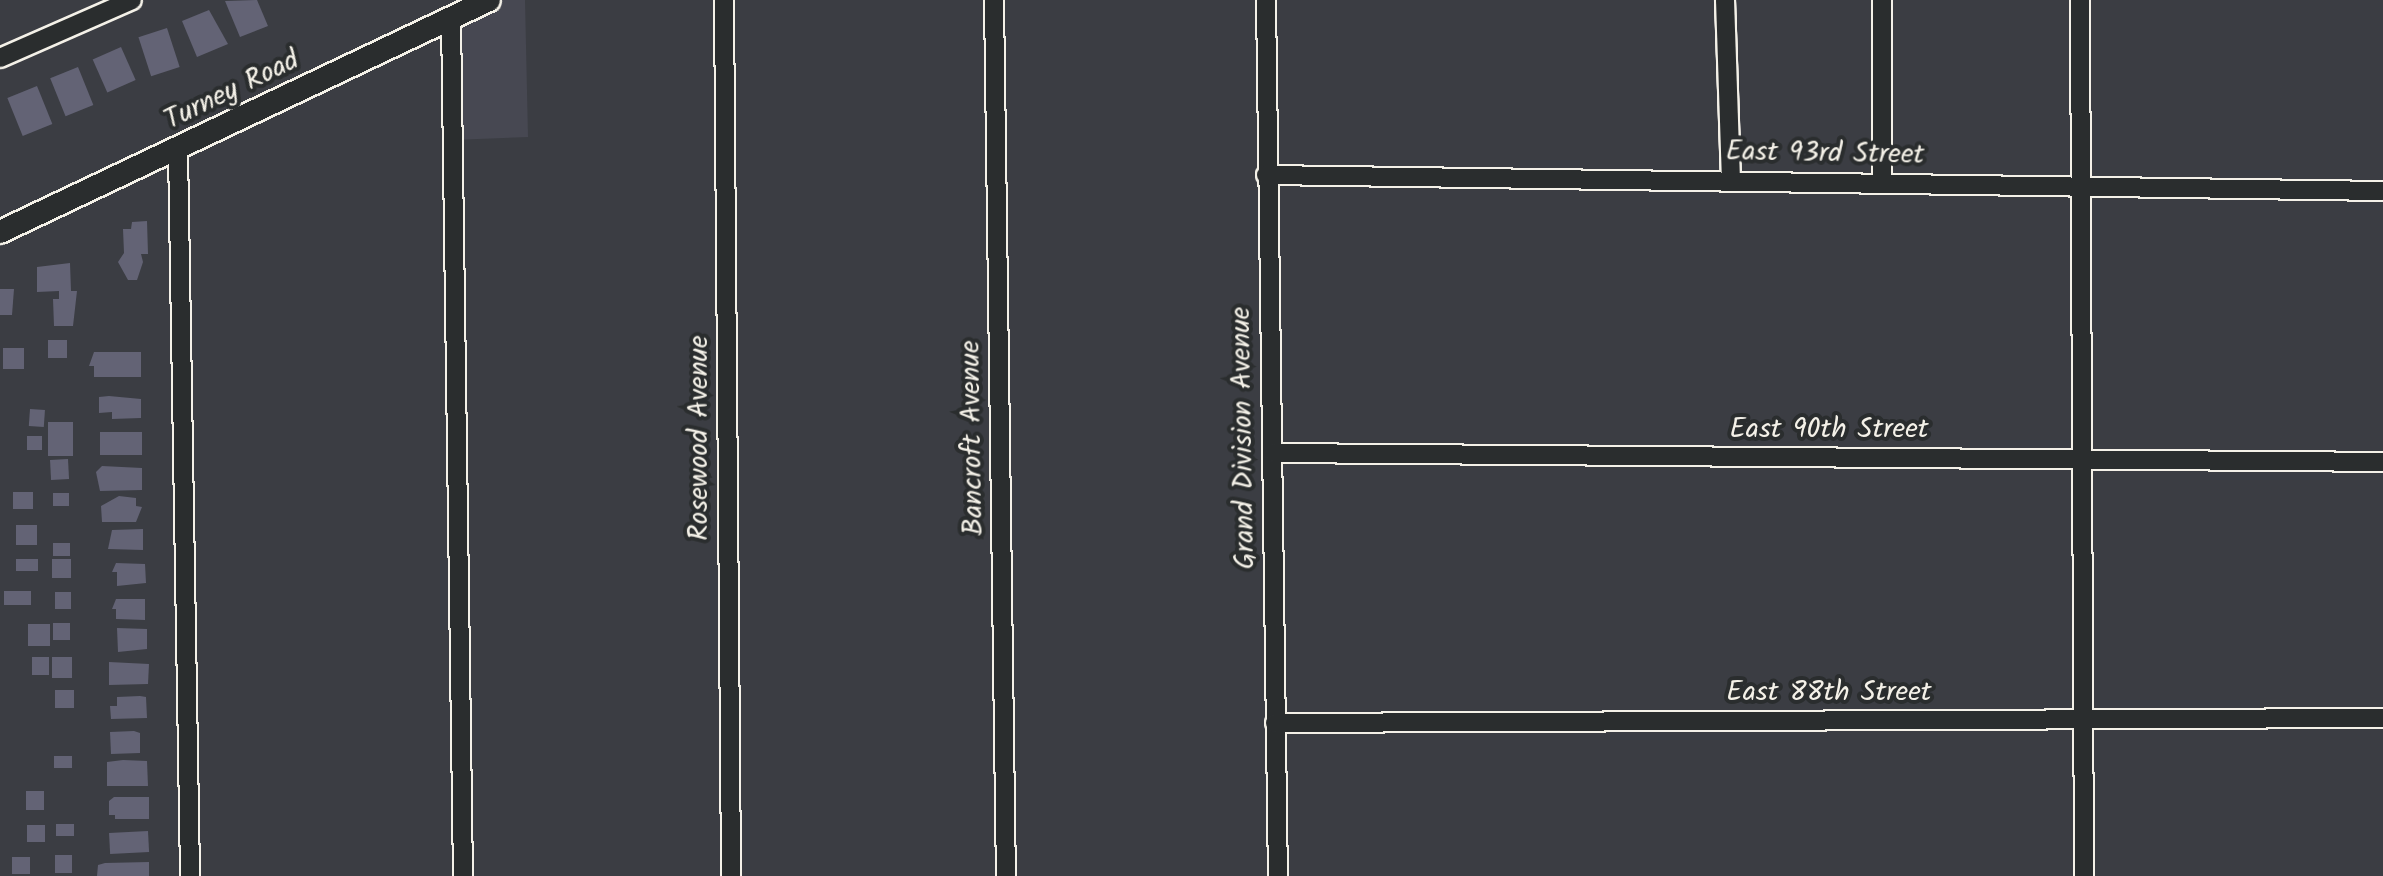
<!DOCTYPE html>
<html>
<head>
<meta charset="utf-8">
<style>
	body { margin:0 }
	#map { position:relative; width:2383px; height:876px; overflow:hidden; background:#3b3d43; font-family:Kalam,sans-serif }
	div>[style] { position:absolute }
	.built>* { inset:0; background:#474852 }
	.building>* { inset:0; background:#636375; transform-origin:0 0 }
	.roads { filter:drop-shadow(2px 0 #f4f1e8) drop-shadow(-2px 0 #f4f1e8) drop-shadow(0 2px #f4f1e8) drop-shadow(0 -2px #f4f1e8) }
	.minor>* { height:18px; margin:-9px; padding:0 9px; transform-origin:9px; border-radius:9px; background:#2a2d2e }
	.secondary>* { height:22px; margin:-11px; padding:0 11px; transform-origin:11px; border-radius:11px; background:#2a2d2e }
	span { translate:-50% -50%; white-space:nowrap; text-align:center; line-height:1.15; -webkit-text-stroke:8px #2a2d2e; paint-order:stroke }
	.street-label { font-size:28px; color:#f4f1e8 }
</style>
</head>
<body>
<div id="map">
	<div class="built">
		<div style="clip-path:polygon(489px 0,525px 0,528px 137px,452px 140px,451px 18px)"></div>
	</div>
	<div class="building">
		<div style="clip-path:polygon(257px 0,268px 26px,240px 37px,225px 1px)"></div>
		<div style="clip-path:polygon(209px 10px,228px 44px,197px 57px,182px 21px)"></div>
		<div style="left:167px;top:28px;width:41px;height:30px;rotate:72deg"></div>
		<div style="left:121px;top:47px;width:36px;height:31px;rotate:66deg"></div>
		<div style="left:78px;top:67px;width:41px;height:30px;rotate:68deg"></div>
		<div style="left:37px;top:86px;width:41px;height:32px;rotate:68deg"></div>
		<div style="clip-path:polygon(147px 221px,148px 254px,141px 254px,143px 262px,137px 280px,128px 280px,118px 262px,124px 253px,123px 229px,131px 229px,132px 222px)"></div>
		<div style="clip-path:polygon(70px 263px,71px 291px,77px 291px,73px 326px,54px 326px,53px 299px,59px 299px,59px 291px,37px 292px,37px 267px)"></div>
		<div style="clip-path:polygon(0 289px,14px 289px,12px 315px,0 315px)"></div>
		<div style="left:48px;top:340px;width:19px;height:18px"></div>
		<div style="left:3px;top:348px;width:21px;height:21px"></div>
		<div style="clip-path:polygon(94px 352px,141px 352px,141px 377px,94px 377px,94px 366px,89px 366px)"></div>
		<div style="clip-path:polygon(109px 396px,141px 399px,141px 418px,112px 419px,112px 412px,99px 413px,99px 397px)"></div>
		<div style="left:30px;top:409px;width:15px;height:17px;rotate:4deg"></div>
		<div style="left:48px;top:422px;width:25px;height:34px"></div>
		<div style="left:142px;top:432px;width:23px;height:42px;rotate:90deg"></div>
		<div style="left:42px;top:436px;width:14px;height:15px;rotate:90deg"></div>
		<div style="left:68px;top:459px;width:20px;height:18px;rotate:87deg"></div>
		<div style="clip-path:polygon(102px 466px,142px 468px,142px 490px,100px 491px,96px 472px)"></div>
		<div style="left:13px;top:492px;width:20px;height:17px"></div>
		<div style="left:53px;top:493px;width:16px;height:13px"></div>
		<div style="clip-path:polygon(119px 496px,136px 498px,136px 506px,142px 507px,136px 522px,102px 522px,101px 506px)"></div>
		<div style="left:37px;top:525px;width:20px;height:21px;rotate:90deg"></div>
		<div style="clip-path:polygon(143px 529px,143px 550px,108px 549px,112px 530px)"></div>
		<div style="left:53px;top:543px;width:17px;height:13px"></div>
		<div style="left:16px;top:559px;width:22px;height:12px"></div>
		<div style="left:52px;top:559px;width:19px;height:19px"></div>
		<div style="clip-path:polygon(116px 563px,145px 564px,146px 583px,117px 586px,117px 572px,112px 572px)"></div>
		<div style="left:4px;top:591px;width:27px;height:14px"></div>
		<div style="left:55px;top:592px;width:16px;height:17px"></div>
		<div style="clip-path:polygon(116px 599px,145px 599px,145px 620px,116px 619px,116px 609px,112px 609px)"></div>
		<div style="left:70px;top:623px;width:17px;height:17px;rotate:90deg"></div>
		<div style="left:28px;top:624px;width:22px;height:22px"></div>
		<div style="clip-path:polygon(117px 628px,147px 629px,147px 649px,118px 652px)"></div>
		<div style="left:32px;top:657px;width:17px;height:18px"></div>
		<div style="left:52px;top:657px;width:20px;height:21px"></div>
		<div style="clip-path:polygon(109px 662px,149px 664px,148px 684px,109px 685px)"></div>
		<div style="left:55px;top:690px;width:19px;height:18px"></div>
		<div style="clip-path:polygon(140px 696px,146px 697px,147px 718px,111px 719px,110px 706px,117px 706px,117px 697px)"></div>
		<div style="clip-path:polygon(134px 731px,140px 733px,140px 753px,111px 754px,110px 732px)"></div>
		<div style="left:72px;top:756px;width:12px;height:18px;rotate:90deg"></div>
		<div style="clip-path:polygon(123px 760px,147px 761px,148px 786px,107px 786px,107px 762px)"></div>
		<div style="left:44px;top:791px;width:19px;height:18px;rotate:90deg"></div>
		<div style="clip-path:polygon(114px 797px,149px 797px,149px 819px,115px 819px,115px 815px,109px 815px,109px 801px)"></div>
		<div style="left:56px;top:824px;width:18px;height:12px"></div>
		<div style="left:27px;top:825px;width:18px;height:17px"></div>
		<div style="left:148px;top:831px;width:21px;height:39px;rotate:87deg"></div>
		<div style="left:72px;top:855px;width:18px;height:17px;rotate:90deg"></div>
		<div style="left:30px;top:857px;width:17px;height:18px;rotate:90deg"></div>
		<div style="clip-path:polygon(149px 862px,149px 876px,97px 876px,98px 865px,105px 863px)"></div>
	</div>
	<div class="roads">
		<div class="minor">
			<div style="left:724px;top:0;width:876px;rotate:89.54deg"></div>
			<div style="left:994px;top:0;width:876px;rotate:89.22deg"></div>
			<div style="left:1266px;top:0;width:876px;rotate:89.22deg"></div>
			<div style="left:1725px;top:0;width:179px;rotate:88.1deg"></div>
			<div style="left:1882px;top:0;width:183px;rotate:90deg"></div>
			<div style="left:2080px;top:0;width:876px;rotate:89.74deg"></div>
			<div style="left:451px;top:18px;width:858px;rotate:89.2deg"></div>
			<div style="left:0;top:58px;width:144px;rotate:-23.7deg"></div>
			<div style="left:178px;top:150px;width:726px;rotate:89.05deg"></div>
			<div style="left:1266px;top:175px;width:1117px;rotate:0.82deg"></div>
			<div style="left:1274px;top:453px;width:1109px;rotate:0.46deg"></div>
			<div style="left:1275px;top:723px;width:1108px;rotate:-0.26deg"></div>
		</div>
		<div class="secondary">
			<div style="left:0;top:232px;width:541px;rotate:-25.38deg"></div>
		</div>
	</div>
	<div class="street-label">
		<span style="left:232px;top:91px;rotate:-26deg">Turney Road</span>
		<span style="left:1825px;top:154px;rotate:1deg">East 93rd Street</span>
		<span style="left:1829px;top:430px">East 90th Street</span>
		<span style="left:700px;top:438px;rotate:-90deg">Rosewood Avenue</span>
		<span style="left:973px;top:438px;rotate:-91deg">Bancroft Avenue</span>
		<span style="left:1244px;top:438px;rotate:-91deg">Grand Division Avenue</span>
		<span style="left:1829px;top:693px">East 88th Street</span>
	</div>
</div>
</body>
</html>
